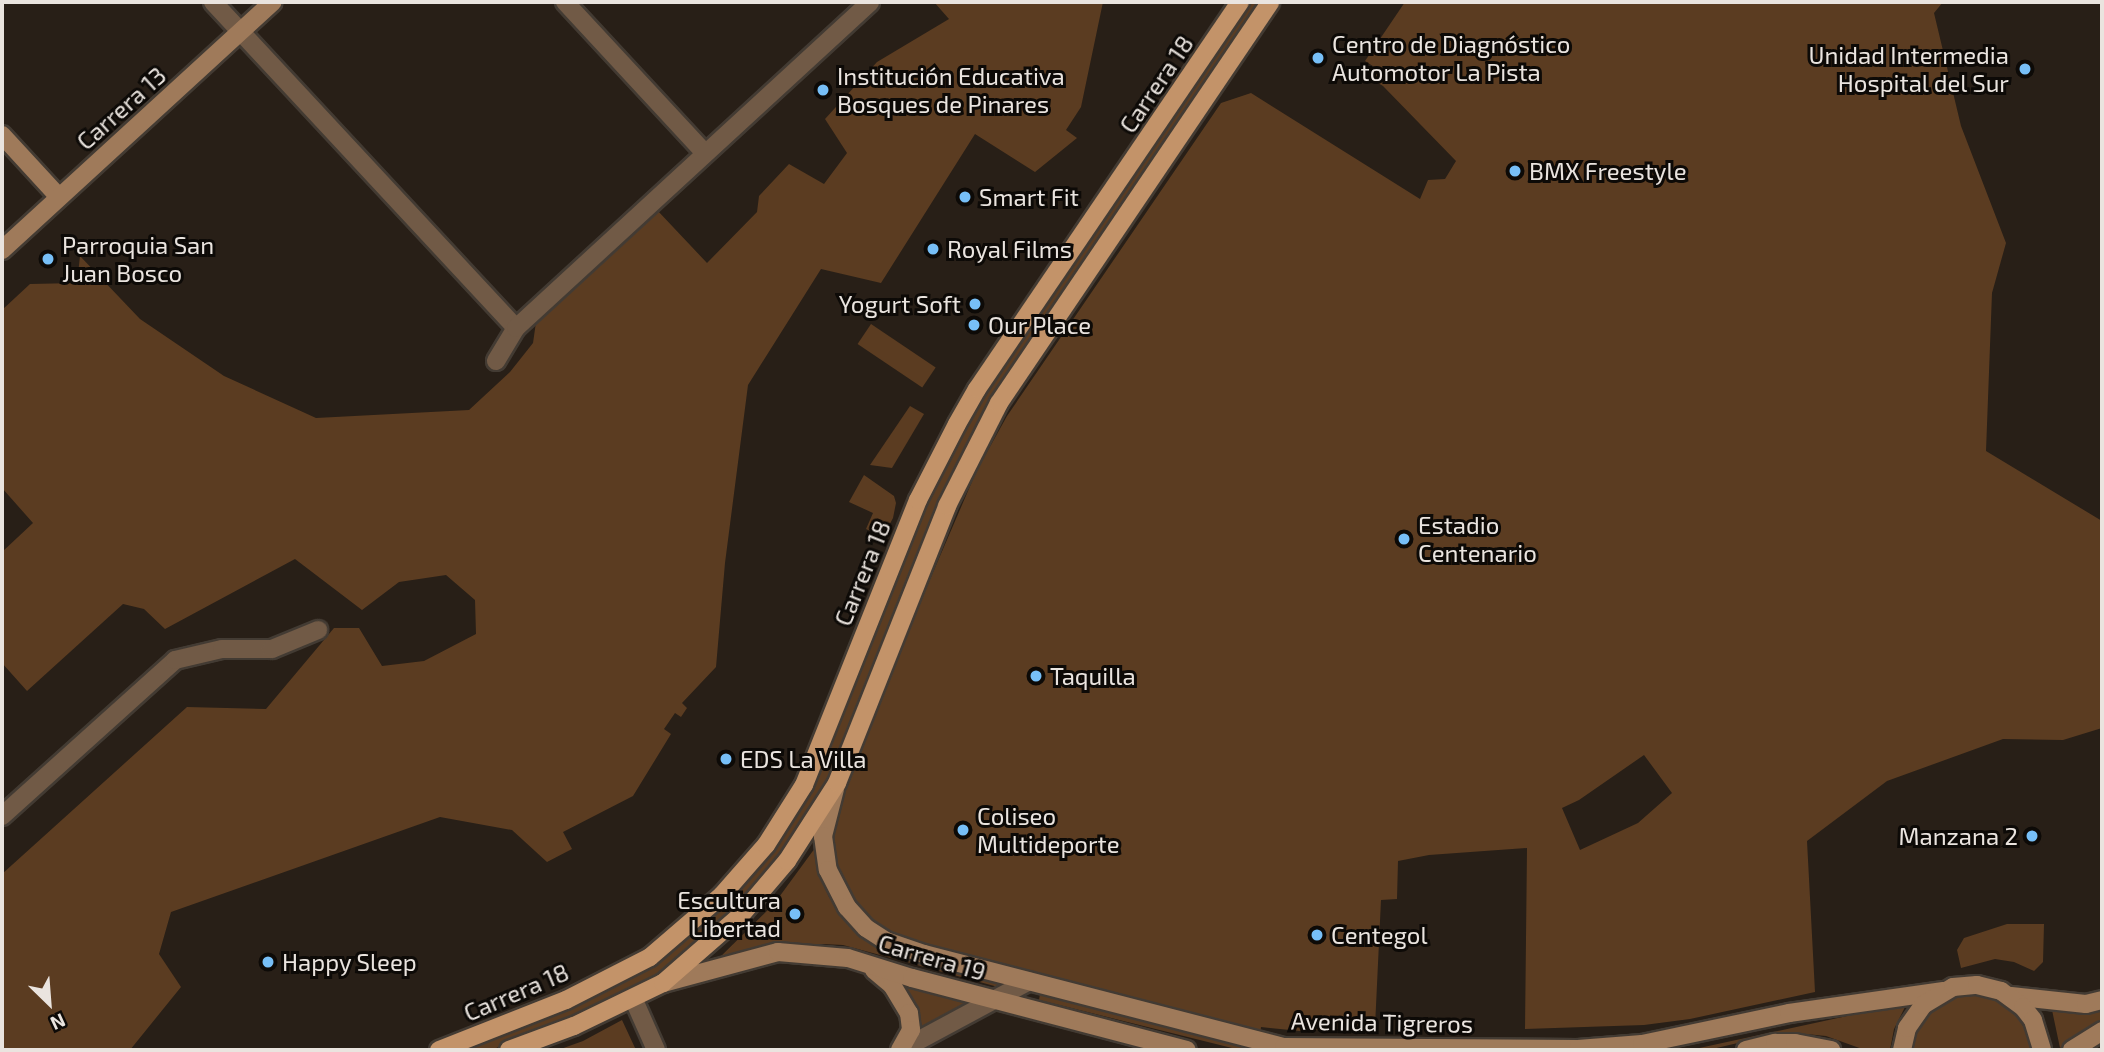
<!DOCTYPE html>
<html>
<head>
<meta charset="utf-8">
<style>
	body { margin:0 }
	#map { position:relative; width:2104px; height:1052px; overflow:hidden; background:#281f17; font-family:"Exo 2",sans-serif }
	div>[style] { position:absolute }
	.green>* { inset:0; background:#5b3c21; transform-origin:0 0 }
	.roads { filter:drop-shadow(2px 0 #433b33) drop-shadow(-2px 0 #433b33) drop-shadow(0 2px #433b33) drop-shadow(0 -2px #433b33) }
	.street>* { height:18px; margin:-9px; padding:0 9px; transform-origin:9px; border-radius:9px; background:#715a46 }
	.secondary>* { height:18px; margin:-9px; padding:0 9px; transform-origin:9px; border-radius:9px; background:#9f7a5a }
	.primary>* { height:18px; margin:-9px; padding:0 9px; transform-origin:9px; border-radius:9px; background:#c39369 }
	.dots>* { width:19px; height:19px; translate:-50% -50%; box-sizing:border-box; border:4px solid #0d0a07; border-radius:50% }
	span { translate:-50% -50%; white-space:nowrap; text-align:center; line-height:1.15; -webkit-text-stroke:6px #0d0a07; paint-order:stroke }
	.poi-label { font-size:24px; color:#eae4df }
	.left { translate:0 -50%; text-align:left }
	.right { translate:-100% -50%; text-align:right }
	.street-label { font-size:24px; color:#eae4df }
	.frame { position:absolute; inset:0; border:4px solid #eae4df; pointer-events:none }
	.north { position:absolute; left:14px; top:968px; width:70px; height:70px; -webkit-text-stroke:5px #0d0a07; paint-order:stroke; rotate:155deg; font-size:19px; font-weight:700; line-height:28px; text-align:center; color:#eae4df }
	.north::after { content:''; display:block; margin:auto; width:24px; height:32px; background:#eae4df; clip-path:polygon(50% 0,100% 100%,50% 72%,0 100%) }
</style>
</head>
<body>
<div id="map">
	<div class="green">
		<div style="clip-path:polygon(934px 2px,1103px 2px,1081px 107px,1066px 130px,1077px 138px,1035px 172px,975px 134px,881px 283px,821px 269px,748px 385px,725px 563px,716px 667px,682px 703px,687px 708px,681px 717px,675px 713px,664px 729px,671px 734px,633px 796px,563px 832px,572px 849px,547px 862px,512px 830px,440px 817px,171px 912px,159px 954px,181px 987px,130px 1050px,2px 1050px,2px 874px,187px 707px,266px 709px,334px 628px,359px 628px,382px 666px,424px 661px,476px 634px,475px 600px,446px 575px,399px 582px,362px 610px,295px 559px,165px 629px,144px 609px,123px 604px,27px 691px,2px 663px,2px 552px,33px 523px,2px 488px,2px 310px,30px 284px,77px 283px,80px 256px,140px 319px,224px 376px,316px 418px,469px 410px,510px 372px,533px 343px,536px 322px,657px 210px,707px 263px,757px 212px,759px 196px,789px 164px,824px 184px,847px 153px,825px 119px,877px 62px,949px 19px)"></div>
		<div style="clip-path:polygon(1250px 2px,1258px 2px,1068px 283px,1003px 386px,946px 485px,830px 783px,761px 883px,707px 939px,648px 984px,565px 1022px,491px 1050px,461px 1050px,609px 989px,642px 972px,698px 927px,772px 850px,810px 790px,830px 748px,928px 502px,984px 395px)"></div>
		<div style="clip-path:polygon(evenodd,1405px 2px,1943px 2px,1934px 13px,1961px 126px,2006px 243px,1992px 293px,1986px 451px,2102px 521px,2102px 728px,2063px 740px,2003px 739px,1887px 781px,1807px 841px,1815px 992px,1690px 1019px,1644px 1025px,1525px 1029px,1527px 848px,1429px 855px,1398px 861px,1397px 899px,1381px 900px,1375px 1027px,1300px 1031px,1261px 1027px,1260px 1040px,886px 941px,828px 870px,837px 783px,894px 663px,977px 470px,1007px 416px,1221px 103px,1251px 93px,1420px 199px,1428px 180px,1445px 179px,1456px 161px,1383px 86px,1373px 80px,1379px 70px,1365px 61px,1405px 2px,1644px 755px,1672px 793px,1638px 823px,1580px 850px,1562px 808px,1579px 800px,1644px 755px)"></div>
		<div style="left:871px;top:324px;width:78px;height:24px;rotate:34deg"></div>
		<div style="clip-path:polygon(910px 406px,924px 414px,892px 468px,870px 465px)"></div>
		<div style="clip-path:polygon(864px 475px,894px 496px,896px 503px,893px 518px,883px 537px,866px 529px,873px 513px,849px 502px)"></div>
		<div style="clip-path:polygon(815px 848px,821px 880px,829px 897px,849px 926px,869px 943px,903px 957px,999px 981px,998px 987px,843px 945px,823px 944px,772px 947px,714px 963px,774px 904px)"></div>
		<div style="clip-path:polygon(2007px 924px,2044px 924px,2043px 962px,2034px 971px,2014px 962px,1995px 959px,1961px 968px,1957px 950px,1964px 938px)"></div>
		<div style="clip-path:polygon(903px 987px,964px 1000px,965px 1004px,919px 1030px,915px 1006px)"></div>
		<div style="clip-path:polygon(1040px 994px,1227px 1043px,1257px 1050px,1240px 1050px,1039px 1000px)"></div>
		<div style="clip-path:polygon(1972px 995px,1995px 999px,2014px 1012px,2027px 1032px,2031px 1050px,1912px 1050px,1916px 1031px,1929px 1012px,1949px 999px)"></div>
		<div style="clip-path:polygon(1907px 1003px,1894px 1029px,1890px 1050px,1865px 1050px,1826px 1036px,1806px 1034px,1772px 1035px,1708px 1050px,1690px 1050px)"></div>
		<div style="clip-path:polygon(2102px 1008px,2102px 1020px,2060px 1048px,2052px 1010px,2087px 1014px)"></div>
		<div style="clip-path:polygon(622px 1020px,636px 1050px,558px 1050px,583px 1041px)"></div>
	</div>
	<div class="roads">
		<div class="street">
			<div style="left:213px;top:2px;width:445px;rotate:47.1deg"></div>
			<div style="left:565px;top:2px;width:206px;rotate:47.2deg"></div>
			<div style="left:496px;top:361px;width:39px;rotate:-59deg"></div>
			<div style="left:516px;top:328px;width:481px;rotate:-42.6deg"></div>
			<div style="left:2px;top:816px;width:233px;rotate:-42deg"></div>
			<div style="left:175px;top:660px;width:48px;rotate:-13.2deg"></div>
			<div style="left:222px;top:649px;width:50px"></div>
			<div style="left:272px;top:649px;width:50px;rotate:-22.4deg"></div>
			<div style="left:633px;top:998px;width:57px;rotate:66.1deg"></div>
			<div style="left:901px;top:1050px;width:145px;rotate:-28.3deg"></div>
		</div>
		<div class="secondary">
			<div style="left:2px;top:135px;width:84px;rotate:47.4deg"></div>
			<div style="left:2px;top:250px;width:367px;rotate:-42.5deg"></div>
			<div style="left:835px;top:789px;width:49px;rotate:104.3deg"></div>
			<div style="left:823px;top:836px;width:34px;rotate:82deg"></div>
			<div style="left:828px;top:870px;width:42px;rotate:62.8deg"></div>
			<div style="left:847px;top:907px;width:28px;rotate:48deg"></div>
			<div style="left:866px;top:928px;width:24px;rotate:33deg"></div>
			<div style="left:886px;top:941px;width:40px;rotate:18.9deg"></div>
			<div style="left:924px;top:954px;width:372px;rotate:14.5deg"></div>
			<div style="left:1284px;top:1047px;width:294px;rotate:0.4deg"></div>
			<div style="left:1578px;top:1049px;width:64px;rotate:-4.5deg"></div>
			<div style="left:1642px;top:1044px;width:150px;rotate:-11.9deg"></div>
			<div style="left:1789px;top:1013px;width:156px;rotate:-8.1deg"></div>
			<div style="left:874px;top:970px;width:23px;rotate:40deg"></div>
			<div style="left:892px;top:985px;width:33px;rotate:59deg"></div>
			<div style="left:909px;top:1013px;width:17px;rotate:83deg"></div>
			<div style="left:911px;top:1030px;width:23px;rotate:119deg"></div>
			<div style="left:663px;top:983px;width:119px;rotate:-15.1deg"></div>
			<div style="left:778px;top:952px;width:70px;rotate:4.9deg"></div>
			<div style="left:848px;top:958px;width:67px;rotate:17.4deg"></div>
			<div style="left:912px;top:978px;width:284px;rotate:14.7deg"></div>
			<div style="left:2011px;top:996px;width:75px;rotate:6.1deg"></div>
			<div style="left:2086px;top:1004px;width:16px;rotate:-14deg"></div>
			<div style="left:1746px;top:1050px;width:30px;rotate:-14deg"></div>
			<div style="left:1775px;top:1043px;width:20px"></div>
			<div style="left:1795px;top:1043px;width:37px;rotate:11deg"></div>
			<div style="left:1902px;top:1050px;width:23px;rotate:-77deg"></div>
			<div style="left:1907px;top:1028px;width:28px;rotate:-55deg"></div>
			<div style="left:1923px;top:1005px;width:35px;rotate:-31deg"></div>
			<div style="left:1953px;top:987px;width:24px;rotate:-5deg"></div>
			<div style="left:1977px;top:985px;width:25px;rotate:14deg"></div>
			<div style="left:2001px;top:991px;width:27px;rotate:36deg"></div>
			<div style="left:2023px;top:1007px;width:16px;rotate:52deg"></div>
			<div style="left:2033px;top:1020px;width:31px;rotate:73deg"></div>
			<div style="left:2072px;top:1050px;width:36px;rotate:-32deg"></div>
		</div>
		<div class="primary">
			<div style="left:439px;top:1050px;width:136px;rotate:-21.5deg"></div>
			<div style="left:566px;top:1000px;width:94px;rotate:-27.1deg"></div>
			<div style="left:650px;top:957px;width:95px;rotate:-40.7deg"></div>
			<div style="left:722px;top:895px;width:67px;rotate:-48.7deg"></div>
			<div style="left:766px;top:845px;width:71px;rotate:-57.7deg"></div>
			<div style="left:804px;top:785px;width:307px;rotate:-68.2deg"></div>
			<div style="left:918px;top:500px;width:85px;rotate:-62.8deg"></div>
			<div style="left:957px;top:424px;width:40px;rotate:-60.3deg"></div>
			<div style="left:977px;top:389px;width:468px;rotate:-55.8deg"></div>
			<div style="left:509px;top:1050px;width:69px;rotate:-20.3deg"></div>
			<div style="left:574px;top:1026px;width:99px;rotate:-25.8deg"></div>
			<div style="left:663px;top:983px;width:103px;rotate:-41.1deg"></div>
			<div style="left:741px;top:915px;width:71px;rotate:-49.6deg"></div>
			<div style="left:787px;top:861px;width:93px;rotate:-57.3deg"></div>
			<div style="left:837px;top:783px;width:298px;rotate:-68.3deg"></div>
			<div style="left:947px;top:506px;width:115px;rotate:-63.2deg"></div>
			<div style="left:999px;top:403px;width:484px;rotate:-55.9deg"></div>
		</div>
	</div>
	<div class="dots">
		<div style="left:1318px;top:58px;background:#77bff7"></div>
		<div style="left:2025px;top:69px;background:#77bff7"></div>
		<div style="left:823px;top:90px;background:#77bff7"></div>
		<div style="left:1515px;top:171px;background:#77bff7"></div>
		<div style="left:965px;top:197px;background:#77bff7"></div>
		<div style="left:933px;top:249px;background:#77bff7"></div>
		<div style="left:48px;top:259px;background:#77bff7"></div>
		<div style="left:975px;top:304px;background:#77bff7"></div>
		<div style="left:974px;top:325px;background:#77bff7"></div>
		<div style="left:1404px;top:539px;background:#77bff7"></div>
		<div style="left:1036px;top:676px;background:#77bff7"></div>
		<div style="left:726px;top:759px;background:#77bff7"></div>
		<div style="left:963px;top:830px;background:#77bff7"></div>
		<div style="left:2032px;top:836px;background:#77bff7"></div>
		<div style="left:795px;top:914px;background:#77bff7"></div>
		<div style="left:1317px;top:935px;background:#77bff7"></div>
		<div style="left:268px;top:962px;background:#77bff7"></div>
	</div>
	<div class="poi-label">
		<span class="left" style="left:1332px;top:58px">Centro de Diagnóstico<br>Automotor La Pista</span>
		<span class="right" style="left:2009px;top:69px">Unidad Intermedia<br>Hospital del Sur</span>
		<span class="left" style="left:837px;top:90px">Institución Educativa<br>Bosques de Pinares</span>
		<span class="left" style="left:1529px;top:171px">BMX Freestyle</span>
		<span class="left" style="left:979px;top:197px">Smart Fit</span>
		<span class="left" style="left:62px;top:259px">Parroquia San<br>Juan Bosco</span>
		<span class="left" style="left:947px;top:249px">Royal Films</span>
		<span class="right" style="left:961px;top:304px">Yogurt Soft</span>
		<span class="left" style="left:988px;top:325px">Our Place</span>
		<span class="left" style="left:1418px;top:539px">Estadio<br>Centenario</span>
		<span class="left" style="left:1050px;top:676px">Taquilla</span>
		<span class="left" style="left:740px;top:759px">EDS La Villa</span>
		<span class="left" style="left:977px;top:830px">Coliseo<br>Multideporte</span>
		<span class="right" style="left:2018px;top:836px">Manzana 2</span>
		<span class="right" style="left:781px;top:914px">Escultura<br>Libertad</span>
		<span class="left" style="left:1331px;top:935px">Centegol</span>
		<span class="left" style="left:282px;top:962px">Happy Sleep</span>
	</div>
	<div class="street-label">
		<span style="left:1156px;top:84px;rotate:-56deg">Carrera 18</span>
		<span style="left:121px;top:108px;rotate:-42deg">Carrera 13</span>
		<span style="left:862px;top:573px;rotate:-68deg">Carrera 18</span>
		<span style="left:932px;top:957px;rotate:16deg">Carrera 19</span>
		<span style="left:516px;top:992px;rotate:-23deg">Carrera 18</span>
		<span style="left:1382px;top:1022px;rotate:1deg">Avenida Tigreros</span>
	</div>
	<div class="frame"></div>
	<div class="north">N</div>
</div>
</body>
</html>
